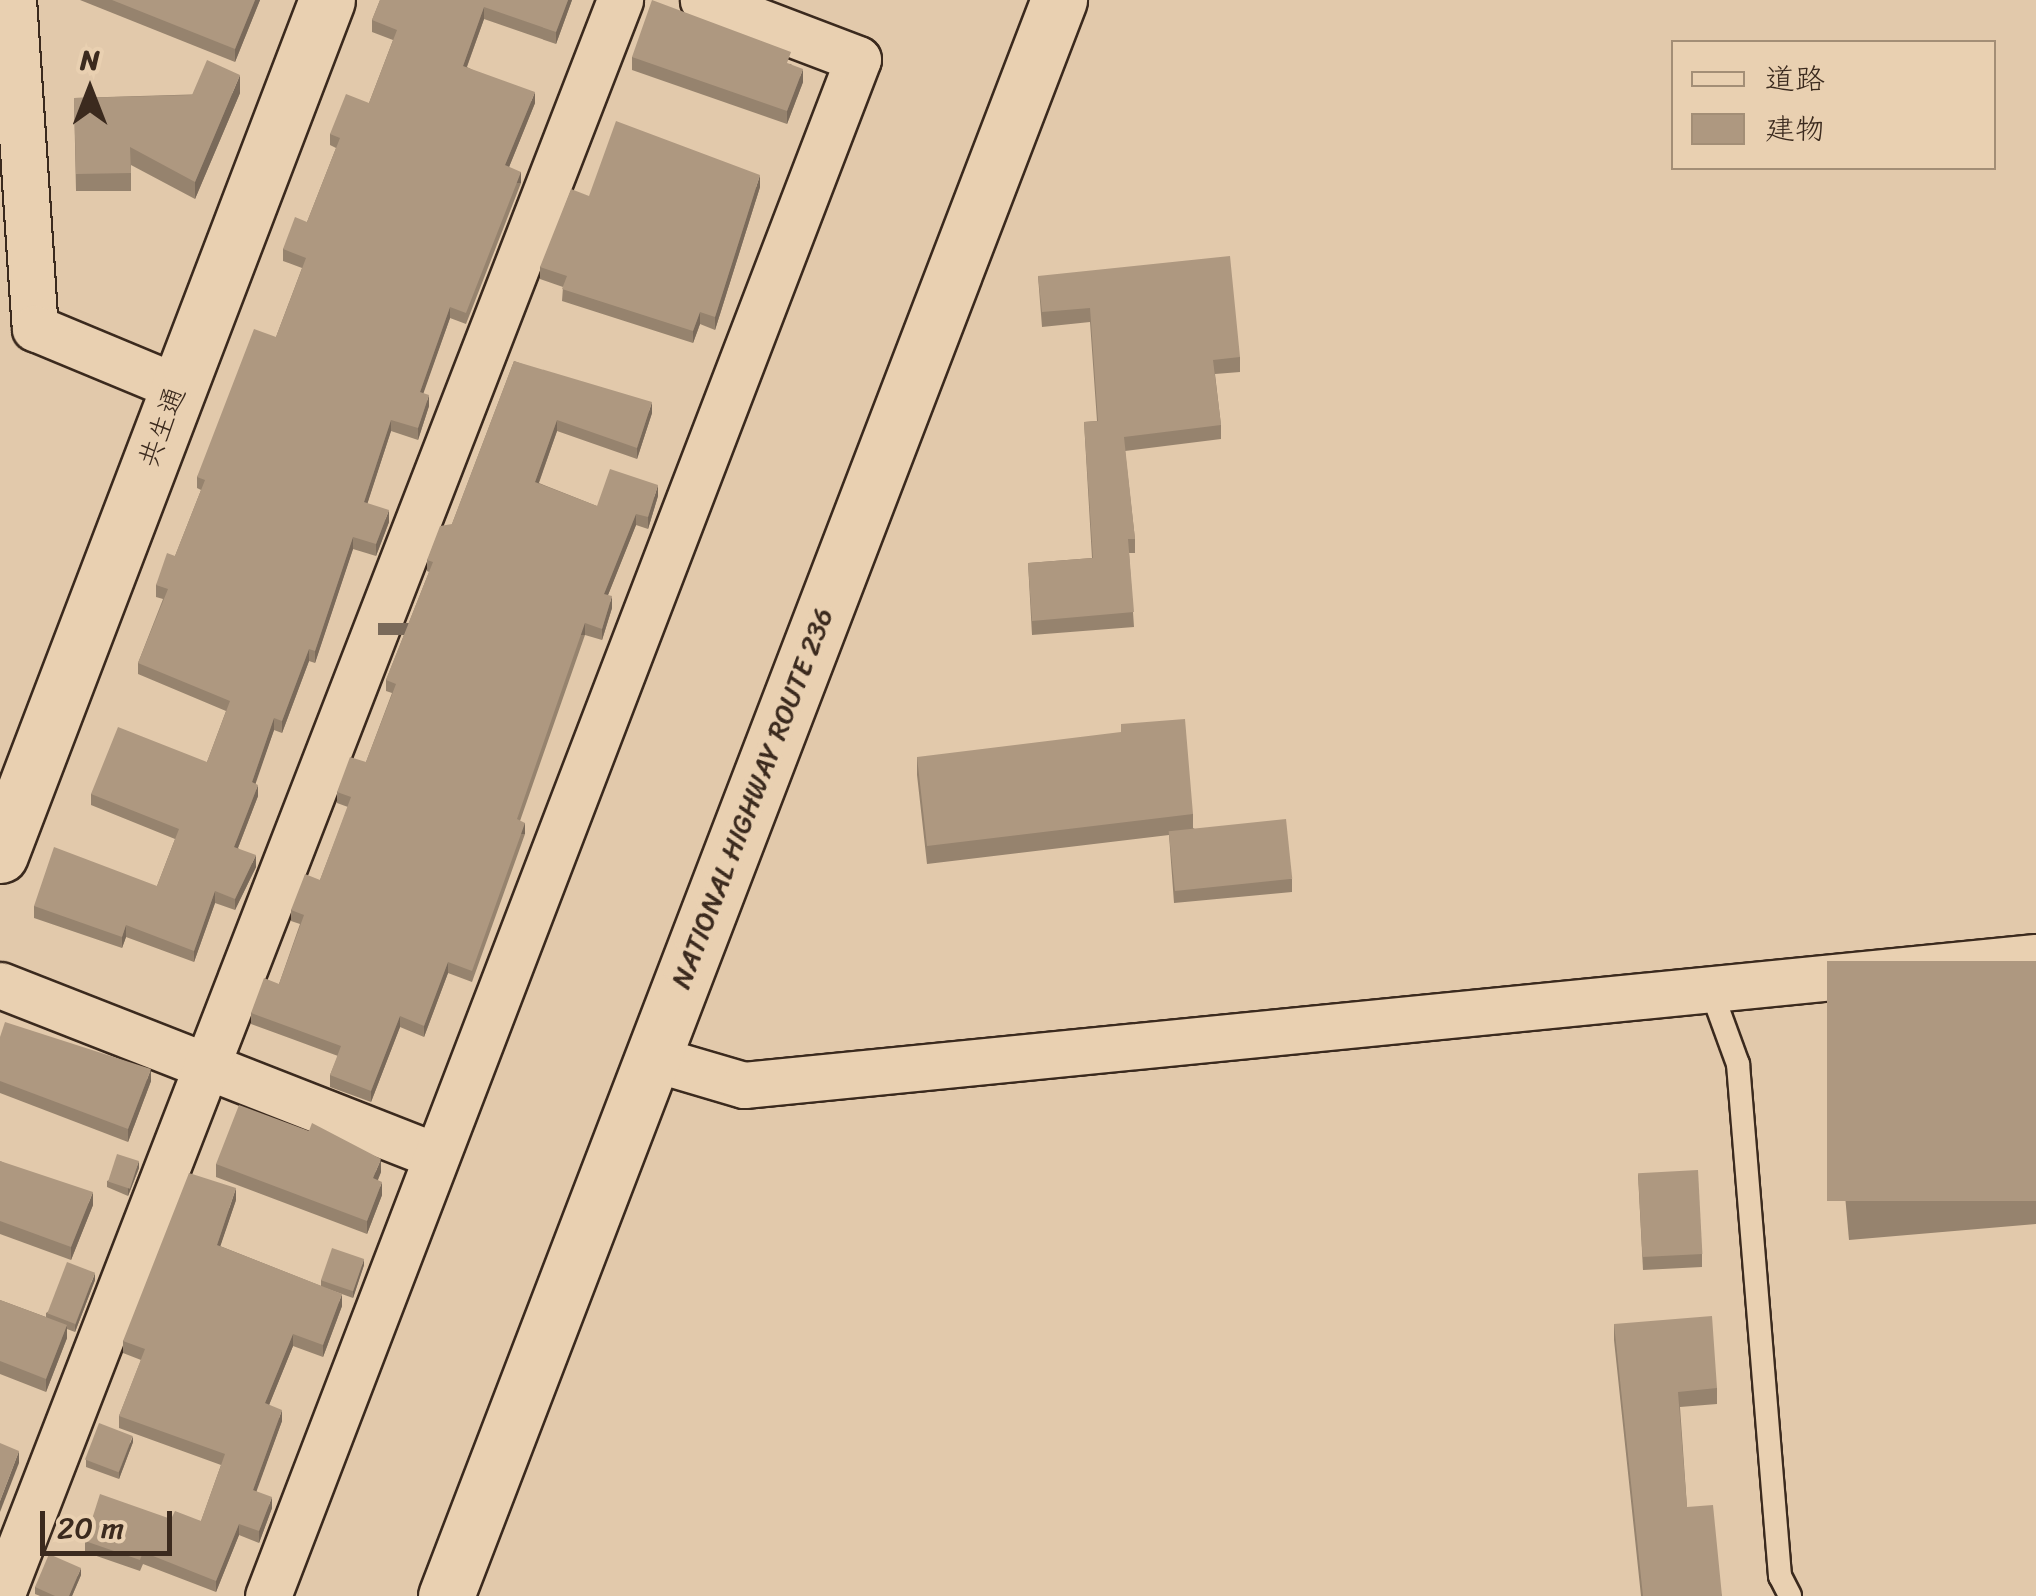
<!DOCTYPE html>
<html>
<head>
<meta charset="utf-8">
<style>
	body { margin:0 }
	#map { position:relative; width:2036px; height:1596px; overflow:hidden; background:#e2c9ab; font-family:Sriracha,"Klee One",sans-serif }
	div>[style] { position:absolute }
	.roads { filter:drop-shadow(2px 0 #3b2a1e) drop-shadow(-2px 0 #3b2a1e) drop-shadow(0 2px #3b2a1e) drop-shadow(0 -2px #3b2a1e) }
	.service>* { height:22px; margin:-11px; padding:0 11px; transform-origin:11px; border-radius:11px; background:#e9d0b1 }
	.minor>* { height:45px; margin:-22.5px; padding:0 22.5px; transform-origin:22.5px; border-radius:22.5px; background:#e9d0b1 }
	.tertiary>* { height:55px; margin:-27.5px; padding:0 27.5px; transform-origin:27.5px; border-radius:27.5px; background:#e9d0b1 }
	.trunk>* { height:55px; margin:-27.5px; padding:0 27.5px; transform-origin:27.5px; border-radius:27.5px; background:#e9d0b1 }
	.wall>* { inset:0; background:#96836e }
	.shaded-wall>* { inset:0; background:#7a6a5a; transform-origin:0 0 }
	.building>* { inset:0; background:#ae9880; transform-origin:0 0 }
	span { translate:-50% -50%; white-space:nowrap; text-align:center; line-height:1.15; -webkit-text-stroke:10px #e9d0b1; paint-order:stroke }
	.street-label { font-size:28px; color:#3b2a1e }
	.legend { position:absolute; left:1671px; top:40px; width:325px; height:130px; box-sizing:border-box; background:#e9d0b1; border:2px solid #a38e76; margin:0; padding:12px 18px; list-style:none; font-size:30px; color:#3b2a1e }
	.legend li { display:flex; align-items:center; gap:20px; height:50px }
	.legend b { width:50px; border:2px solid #a38e76 }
	.north { position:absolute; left:40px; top:40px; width:100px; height:100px; -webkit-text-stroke:8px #e9d0b1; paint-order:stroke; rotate:0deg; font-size:28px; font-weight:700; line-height:40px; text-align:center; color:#3b2a1e }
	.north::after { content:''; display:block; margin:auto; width:35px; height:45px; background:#3b2a1e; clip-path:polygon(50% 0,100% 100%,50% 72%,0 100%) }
	.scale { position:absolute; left:40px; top:1511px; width:132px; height:45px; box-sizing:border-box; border:5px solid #3b2a1e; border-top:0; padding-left:12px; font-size:30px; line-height:35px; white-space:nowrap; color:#3b2a1e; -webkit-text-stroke:8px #e9d0b1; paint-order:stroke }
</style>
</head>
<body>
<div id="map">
	<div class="roads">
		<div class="service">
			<div style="left:1711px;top:990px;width:79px;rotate:70deg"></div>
			<div style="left:1738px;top:1064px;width:514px;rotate:85.31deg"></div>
			<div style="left:1780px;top:1576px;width:22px;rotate:63deg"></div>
		</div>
		<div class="minor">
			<div style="left:13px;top:0;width:329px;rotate:86.2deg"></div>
			<div style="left:35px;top:328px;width:154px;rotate:22.6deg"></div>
			<div style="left:0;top:985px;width:465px;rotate:21.4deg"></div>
			<div style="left:652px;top:1058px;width:96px;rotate:16.4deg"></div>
			<div style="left:744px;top:1085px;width:1298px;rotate:-5.66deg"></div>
			<div style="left:1px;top:1596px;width:1712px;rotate:-68.8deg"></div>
			<div style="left:268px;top:1596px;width:1646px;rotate:-69deg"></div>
			<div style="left:858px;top:59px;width:166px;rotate:-159.2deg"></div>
		</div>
		<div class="tertiary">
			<div style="left:0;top:855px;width:915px;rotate:-69.07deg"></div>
		</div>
		<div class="trunk">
			<div style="left:446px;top:1596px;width:1710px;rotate:-68.99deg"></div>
		</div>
	</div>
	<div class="wall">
		<div style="clip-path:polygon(80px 0,260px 0,235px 62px)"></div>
		<div style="clip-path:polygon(380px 0,572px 0,556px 44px,484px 19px,467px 67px,535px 103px,509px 167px,521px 183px,466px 324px,450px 318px,423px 393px,429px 406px,418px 440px,391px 431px,367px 504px,389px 522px,376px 556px,353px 549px,315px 663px,309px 661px,282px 733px,274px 730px,255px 783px,258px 796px,238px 848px,256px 867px,235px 910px,215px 903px,194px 962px,126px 937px,122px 948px,34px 918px,34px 906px,157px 886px,175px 839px,91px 805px,91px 794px,207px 762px,226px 711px,138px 674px,138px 663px,163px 599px,156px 597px,156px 585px,175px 556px,201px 490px,197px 488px,197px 477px,276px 337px,302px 268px,283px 261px,283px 249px,307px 222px,336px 148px,330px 145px,330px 134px,369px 103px,393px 40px,372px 32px,372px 20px)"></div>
		<div style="clip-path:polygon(632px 57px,791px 64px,803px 82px,787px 124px,632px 70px)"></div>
		<div style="clip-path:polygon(240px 93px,195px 199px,131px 165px,131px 191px,76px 191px,74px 98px)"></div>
		<div style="clip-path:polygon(760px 187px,715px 330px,700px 324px,693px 343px,562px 301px,563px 287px,540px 279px,540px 267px,589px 196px)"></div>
		<div style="clip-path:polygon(1038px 276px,1240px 357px,1240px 372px,1215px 374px,1221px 425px,1221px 439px,1125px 451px,1135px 539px,1135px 553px,1129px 553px,1134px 627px,1032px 635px,1028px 563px,1092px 558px,1084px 422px,1097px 421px,1090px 322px,1042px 327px)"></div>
		<div style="clip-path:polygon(514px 361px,652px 413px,637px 459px,557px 431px,539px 483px,597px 506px,658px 496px,648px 529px,636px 525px,608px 595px,612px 608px,602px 640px,585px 635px,520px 821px,525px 834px,472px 982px,448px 973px,424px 1037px,400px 1027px,371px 1102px,330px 1087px,330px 1075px,338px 1056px,251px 1024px,251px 1013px,279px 984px,300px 924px,291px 921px,291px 910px,320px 880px,348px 807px,337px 803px,337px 792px,366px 762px,392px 693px,386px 691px,386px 680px,429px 572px,427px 571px,427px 560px,452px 524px)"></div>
		<div style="clip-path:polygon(917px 757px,1193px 814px,1193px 828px,1292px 879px,1292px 892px,1174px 903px,1169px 835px,927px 864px,917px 775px)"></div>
		<div style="clip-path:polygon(2036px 961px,2036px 1224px,1849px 1240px,1828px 1004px,1828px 982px)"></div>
		<div style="clip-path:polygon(0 1037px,151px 1081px,128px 1142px,0 1093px)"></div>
		<div style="clip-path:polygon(0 1161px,93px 1205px,71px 1260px,0 1234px)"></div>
		<div style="clip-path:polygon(216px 1164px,381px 1172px,378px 1180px,382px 1195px,367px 1234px,216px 1177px)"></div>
		<div style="clip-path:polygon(139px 1168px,128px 1196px,107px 1187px,107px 1181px)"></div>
		<div style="clip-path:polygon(1638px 1174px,1702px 1254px,1702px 1267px,1643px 1270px)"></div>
		<div style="clip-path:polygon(236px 1200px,220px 1246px,321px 1286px,321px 1280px,364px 1265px,353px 1298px,325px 1288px,342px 1306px,323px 1357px,293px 1346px,269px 1405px,282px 1421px,256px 1491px,272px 1508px,259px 1543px,239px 1535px,216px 1592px,143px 1564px,140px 1571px,85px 1552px,85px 1541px,171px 1519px,201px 1521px,221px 1465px,119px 1428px,119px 1416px,141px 1360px,123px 1353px,123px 1341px)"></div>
		<div style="clip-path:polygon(95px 1280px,75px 1332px,67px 1329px,67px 1338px,46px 1392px,0 1374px,0 1300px,46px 1317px,46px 1313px)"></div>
		<div style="clip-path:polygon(1614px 1324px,1717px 1388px,1717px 1404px,1680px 1407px,1687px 1507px,1722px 1596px,1641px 1596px,1614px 1340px)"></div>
		<div style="clip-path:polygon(133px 1442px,119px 1479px,86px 1467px,86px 1460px)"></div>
		<div style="clip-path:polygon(81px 1575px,72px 1596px,40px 1596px,35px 1594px,35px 1587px)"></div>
	</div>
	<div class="shaded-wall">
		<div style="clip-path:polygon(255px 0,260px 0,235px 62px,235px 49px)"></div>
		<div style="clip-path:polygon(568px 0,572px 0,556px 44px,556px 32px)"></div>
		<div style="clip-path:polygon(484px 7px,484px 19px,463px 77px,463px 66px)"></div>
		<div style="clip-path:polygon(803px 69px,803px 82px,787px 124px,787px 111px)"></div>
		<div style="clip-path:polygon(240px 75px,240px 93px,195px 199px,195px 182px)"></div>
		<div style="clip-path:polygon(535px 92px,535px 103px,505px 177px,505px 165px)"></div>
		<div style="left:521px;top:172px;width:11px;height:151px;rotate:90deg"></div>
		<div style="clip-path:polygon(760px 175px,760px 187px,715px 330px,715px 317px)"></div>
		<div style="clip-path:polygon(450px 307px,450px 318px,420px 403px,420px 392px)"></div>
		<div style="clip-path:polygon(700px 312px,700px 324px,693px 343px,693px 331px)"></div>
		<div style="clip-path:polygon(429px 395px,429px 406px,418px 440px,418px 428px)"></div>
		<div style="clip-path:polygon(652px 402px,652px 413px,637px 459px,637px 448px)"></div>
		<div style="clip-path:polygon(391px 420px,391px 431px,364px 514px,364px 502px)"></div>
		<div style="clip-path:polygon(557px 420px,557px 431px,535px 493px,535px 482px)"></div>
		<div style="clip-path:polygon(658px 485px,658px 496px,648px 529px,648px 517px)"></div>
		<div style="clip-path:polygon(389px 510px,389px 522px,376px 556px,376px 544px)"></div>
		<div style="clip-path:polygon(636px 514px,636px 525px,604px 605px,604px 594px)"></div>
		<div style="clip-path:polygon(353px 537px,353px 549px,315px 663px,315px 651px)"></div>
		<div style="clip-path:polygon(612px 596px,612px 608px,602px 640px,602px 629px)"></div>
		<div style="left:585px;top:623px;width:12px;height:207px;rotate:90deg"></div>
		<div style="clip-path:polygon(309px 649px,309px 661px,282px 733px,282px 721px)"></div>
		<div style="clip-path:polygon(274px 718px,274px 730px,252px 794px,252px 782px)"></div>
		<div style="clip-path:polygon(258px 785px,258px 796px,234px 858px,234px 847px)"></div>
		<div style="left:525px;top:823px;width:11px;height:157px;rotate:90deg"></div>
		<div style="clip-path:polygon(256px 855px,256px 867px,235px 910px,235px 899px)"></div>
		<div style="clip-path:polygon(215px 891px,215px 903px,194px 962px,194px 951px)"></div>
		<div style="clip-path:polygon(126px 925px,126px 937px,122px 948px,122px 937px)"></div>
		<div style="clip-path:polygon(448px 962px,448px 973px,424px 1037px,424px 1026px)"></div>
		<div style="clip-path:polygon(400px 1016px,400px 1027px,371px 1102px,371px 1091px)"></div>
		<div style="clip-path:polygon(151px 1069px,151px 1081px,128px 1142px,128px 1129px)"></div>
		<div style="clip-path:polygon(381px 1159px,381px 1172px,373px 1191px,373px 1178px)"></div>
		<div style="clip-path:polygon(139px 1161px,139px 1168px,128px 1196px,128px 1189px)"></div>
		<div style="clip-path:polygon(382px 1182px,382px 1195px,367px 1234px,367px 1221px)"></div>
		<div style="clip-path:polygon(236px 1188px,236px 1200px,217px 1256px,217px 1245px)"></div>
		<div style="clip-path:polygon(93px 1192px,93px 1205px,71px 1260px,71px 1247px)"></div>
		<div style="clip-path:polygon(364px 1259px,364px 1265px,353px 1298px,353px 1291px)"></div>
		<div style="clip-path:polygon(95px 1273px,95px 1280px,75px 1332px,75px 1326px)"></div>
		<div style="clip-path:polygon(342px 1294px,342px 1306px,323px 1357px,323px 1345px)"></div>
		<div style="clip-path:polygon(67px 1325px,67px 1338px,46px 1392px,46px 1379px)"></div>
		<div style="clip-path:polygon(293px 1334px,293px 1346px,265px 1415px,265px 1403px)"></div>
		<div style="clip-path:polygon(282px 1410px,282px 1421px,253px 1501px,253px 1490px)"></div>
		<div style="clip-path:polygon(133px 1436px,133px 1442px,119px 1479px,119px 1472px)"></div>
		<div style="clip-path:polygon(19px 1451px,19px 1463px,0 1512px,0 1501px)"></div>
		<div style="clip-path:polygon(272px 1497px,272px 1508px,259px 1543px,259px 1531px)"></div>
		<div style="clip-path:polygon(239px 1524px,239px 1535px,216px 1592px,216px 1581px)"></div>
		<div style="clip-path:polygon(81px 1568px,81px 1575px,72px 1596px,69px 1596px)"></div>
	</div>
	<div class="building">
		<div style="clip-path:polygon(112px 0,255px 0,235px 49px)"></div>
		<div style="clip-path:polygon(380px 0,568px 0,556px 32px,484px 7px,463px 66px,535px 92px,505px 165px,521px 172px,466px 313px,450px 307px,420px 392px,429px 395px,418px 428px,391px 420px,364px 502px,389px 510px,376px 544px,353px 537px,315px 651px,309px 649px,282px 721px,274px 718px,252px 782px,258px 785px,234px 847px,256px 855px,235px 899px,215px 891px,194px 951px,126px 925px,122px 937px,34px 906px,54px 847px,157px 886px,179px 829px,91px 794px,118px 727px,207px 762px,230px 701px,138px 663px,168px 589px,156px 585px,167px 553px,175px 556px,205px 480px,197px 477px,254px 329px,276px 337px,306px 258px,283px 249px,295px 217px,307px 222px,340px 138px,330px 134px,346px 94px,369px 103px,397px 30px,372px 20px)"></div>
		<div style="clip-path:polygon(652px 0,791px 52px,787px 63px,803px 69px,787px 111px,632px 57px)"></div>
		<div style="clip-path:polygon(207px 60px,240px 75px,195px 182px,130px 147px,131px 173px,76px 174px,74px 98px,192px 95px)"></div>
		<div style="clip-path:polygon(616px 121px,760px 175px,715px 317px,700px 312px,693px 331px,562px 289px,567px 276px,540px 267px,571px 189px,589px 196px)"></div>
		<div style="clip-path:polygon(1230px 256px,1240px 357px,1213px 360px,1221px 425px,1124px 437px,1135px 539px,1128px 539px,1134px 612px,1032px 621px,1028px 563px,1093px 558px,1084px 422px,1098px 421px,1090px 308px,1042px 312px,1038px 276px)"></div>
		<div style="clip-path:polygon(514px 361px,652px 402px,637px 448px,557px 420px,535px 482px,597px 506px,610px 469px,658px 485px,648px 517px,636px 514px,604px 594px,612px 596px,602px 629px,585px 623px,517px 819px,525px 823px,472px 971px,448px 962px,424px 1026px,400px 1016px,371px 1091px,330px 1075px,341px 1046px,251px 1013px,264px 978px,279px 984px,304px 915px,291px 910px,305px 874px,320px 880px,351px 797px,337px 792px,350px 757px,366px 762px,396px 684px,386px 680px,433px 562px,427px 560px,440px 526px,452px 524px)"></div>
		<div style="clip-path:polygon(1185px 719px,1193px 814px,927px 846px,917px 757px,1121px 732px,1121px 724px)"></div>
		<div style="left:1286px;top:819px;width:60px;height:118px;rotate:84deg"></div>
		<div style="left:2036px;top:961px;width:240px;height:209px;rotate:90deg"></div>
		<div style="clip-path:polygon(5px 1022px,151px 1069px,128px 1129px,0 1081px,0 1037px)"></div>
		<div style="clip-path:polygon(239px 1105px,309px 1131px,312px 1123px,381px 1159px,373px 1178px,382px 1182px,367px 1221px,216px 1164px)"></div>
		<div style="left:117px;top:1154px;width:23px;height:29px;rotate:18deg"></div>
		<div style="clip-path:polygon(0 1161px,93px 1192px,71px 1247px,0 1221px)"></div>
		<div style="left:1698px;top:1170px;width:84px;height:60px;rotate:87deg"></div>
		<div style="clip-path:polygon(189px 1173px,236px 1188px,217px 1245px,342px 1294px,323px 1345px,293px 1334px,265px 1403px,282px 1410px,253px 1490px,272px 1497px,259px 1531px,239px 1524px,216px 1581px,143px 1552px,140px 1560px,85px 1541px,100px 1494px,171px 1519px,175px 1511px,201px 1521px,225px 1454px,119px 1416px,145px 1349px,123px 1341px)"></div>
		<div style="left:332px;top:1248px;width:34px;height:34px;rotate:19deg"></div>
		<div style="left:67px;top:1262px;width:30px;height:55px;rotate:21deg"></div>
		<div style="clip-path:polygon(0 1300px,67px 1325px,46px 1379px,0 1361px)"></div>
		<div style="clip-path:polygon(1712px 1316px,1717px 1388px,1678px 1392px,1687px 1507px,1713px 1505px,1722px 1596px,1643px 1596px,1614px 1324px)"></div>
		<div style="left:99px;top:1423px;width:36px;height:39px;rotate:21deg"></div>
		<div style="clip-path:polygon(0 1443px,19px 1451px,0 1501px)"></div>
		<div style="clip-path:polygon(49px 1554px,81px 1568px,69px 1596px,55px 1596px,35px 1587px)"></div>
	</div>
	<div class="street-label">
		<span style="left:162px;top:427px;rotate:-69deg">共生通</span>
		<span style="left:752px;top:798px;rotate:-69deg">NATIONAL HIGHWAY ROUTE 236</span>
	</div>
	<ul class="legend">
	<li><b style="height:12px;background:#e9d0b1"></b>道路</li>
	<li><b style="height:28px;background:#ae9880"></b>建物</li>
	</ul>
	<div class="north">N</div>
	<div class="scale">20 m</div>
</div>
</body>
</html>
